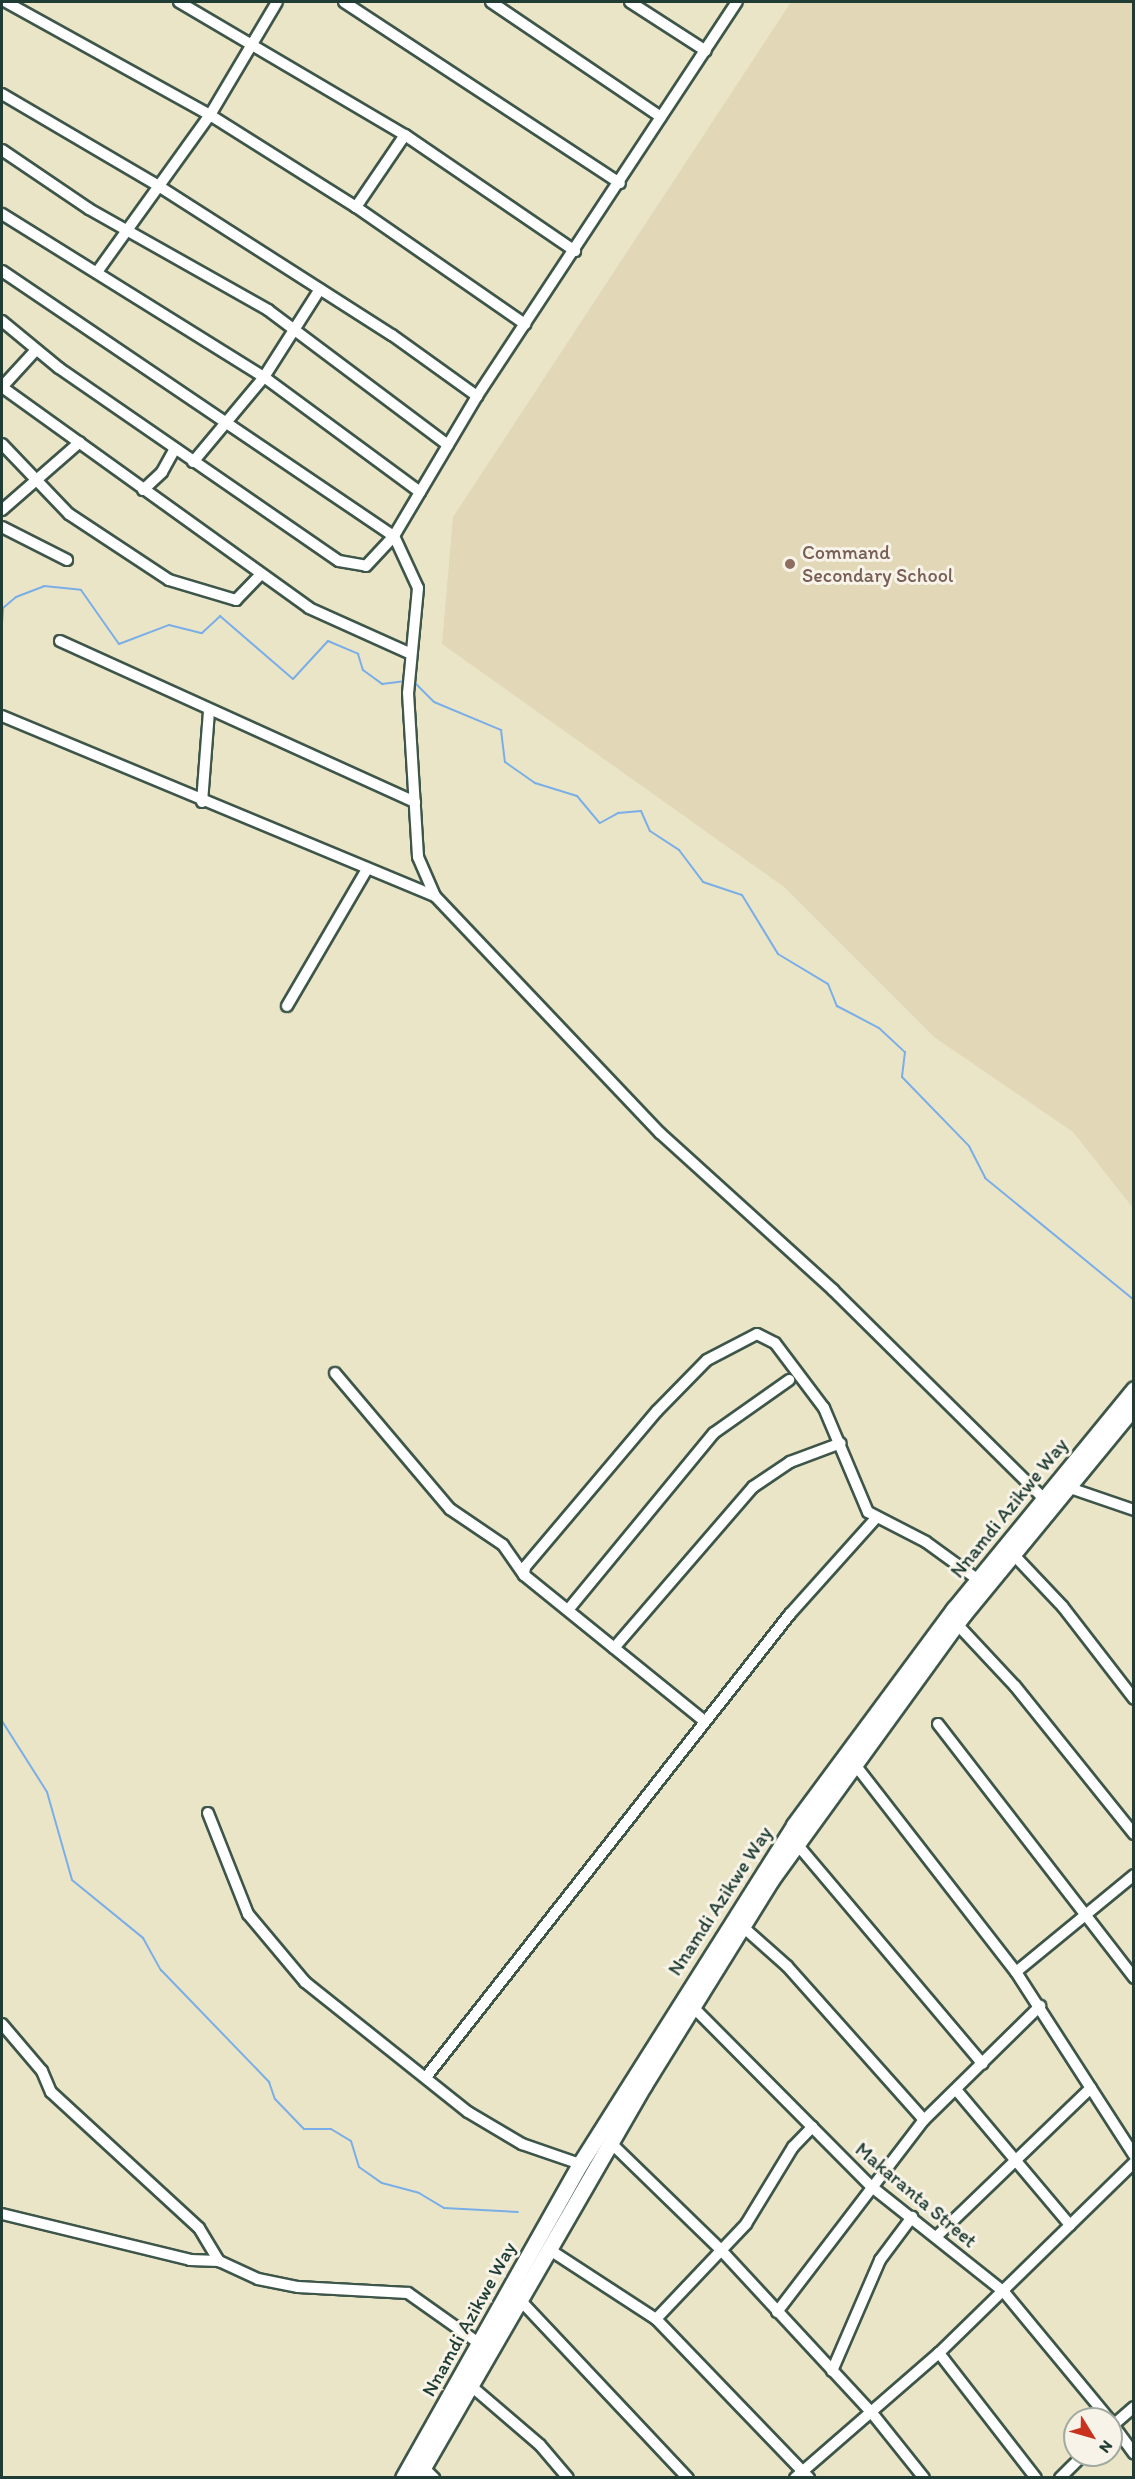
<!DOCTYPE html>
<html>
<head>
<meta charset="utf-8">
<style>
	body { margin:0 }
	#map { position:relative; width:1135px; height:2479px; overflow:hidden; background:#ebe5c8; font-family:Itim,sans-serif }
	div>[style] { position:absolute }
	.built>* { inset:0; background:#e2d7b7 }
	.stream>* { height:2px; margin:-1px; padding:0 1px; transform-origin:1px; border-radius:1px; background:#7aaee7 }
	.roads { filter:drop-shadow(2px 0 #3e564a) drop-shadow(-2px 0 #3e564a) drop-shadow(0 2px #3e564a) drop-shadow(0 -2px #3e564a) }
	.minor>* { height:10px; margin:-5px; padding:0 5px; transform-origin:5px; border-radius:5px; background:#fff }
	.highway>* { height:15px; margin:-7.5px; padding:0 7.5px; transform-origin:7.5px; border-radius:7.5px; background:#fff }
	.dots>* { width:16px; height:16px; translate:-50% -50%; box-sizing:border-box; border:3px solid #f7f3e8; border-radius:50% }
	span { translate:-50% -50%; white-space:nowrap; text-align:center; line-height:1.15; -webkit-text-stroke:6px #f7f3e8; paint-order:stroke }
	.education-label { font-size:20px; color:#785e54 }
	.left { translate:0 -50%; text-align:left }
	.street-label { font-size:20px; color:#1f3d34 }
	.frame { position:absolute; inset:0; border:3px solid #1f3d34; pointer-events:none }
	.north { position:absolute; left:1063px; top:2407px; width:60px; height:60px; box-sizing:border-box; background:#f7f3e8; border:2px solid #a1aaa0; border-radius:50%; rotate:127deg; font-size:16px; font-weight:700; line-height:24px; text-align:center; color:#1f3d34 }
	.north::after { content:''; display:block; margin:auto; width:21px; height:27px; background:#c8321e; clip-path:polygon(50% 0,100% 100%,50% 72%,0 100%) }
</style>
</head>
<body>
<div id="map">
	<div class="built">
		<div style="clip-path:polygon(791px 2px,1133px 2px,1133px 1208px,1073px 1132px,934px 1037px,784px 887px,442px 644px,453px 517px)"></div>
	</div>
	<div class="stream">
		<div style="left:2px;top:624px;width:16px;rotate:-86deg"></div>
		<div style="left:3px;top:608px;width:17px;rotate:-40deg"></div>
		<div style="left:16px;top:597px;width:30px;rotate:-21deg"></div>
		<div style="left:44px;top:586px;width:37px;rotate:6deg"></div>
		<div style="left:81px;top:590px;width:66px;rotate:54.9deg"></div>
		<div style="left:119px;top:644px;width:53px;rotate:-20.8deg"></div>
		<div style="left:169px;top:625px;width:34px;rotate:14deg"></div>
		<div style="left:202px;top:633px;width:25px;rotate:-43deg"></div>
		<div style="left:220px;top:616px;width:96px;rotate:40.8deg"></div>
		<div style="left:293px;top:679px;width:52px;rotate:-47.4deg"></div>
		<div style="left:328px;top:641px;width:33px;rotate:23deg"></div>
		<div style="left:358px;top:654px;width:17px;rotate:73deg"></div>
		<div style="left:363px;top:670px;width:24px;rotate:36deg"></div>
		<div style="left:382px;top:684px;width:24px;rotate:-7deg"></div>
		<div style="left:414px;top:682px;width:28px;rotate:45deg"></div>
		<div style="left:434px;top:702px;width:73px;rotate:22.7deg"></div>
		<div style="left:501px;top:730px;width:32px;rotate:83deg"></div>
		<div style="left:505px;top:762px;width:37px;rotate:35deg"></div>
		<div style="left:535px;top:783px;width:44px;rotate:17.2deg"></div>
		<div style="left:577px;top:796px;width:35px;rotate:50deg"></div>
		<div style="left:600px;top:823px;width:21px;rotate:-29deg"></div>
		<div style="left:618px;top:813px;width:23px;rotate:-5deg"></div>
		<div style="left:641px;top:811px;width:22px;rotate:66deg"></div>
		<div style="left:650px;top:831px;width:35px;rotate:33deg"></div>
		<div style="left:679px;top:850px;width:40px;rotate:53deg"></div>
		<div style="left:703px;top:882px;width:41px;rotate:18.4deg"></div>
		<div style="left:742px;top:895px;width:69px;rotate:58.6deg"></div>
		<div style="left:778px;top:954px;width:58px;rotate:31deg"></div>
		<div style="left:828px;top:984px;width:24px;rotate:68deg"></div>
		<div style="left:837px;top:1006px;width:47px;rotate:27.6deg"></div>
		<div style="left:879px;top:1028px;width:35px;rotate:43deg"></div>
		<div style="left:905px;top:1052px;width:25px;rotate:97deg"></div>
		<div style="left:902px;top:1077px;width:96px;rotate:45.8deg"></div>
		<div style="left:969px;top:1146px;width:36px;rotate:63deg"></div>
		<div style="left:985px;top:1178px;width:193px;rotate:39.3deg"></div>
		<div style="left:2px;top:1721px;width:84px;rotate:57.6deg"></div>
		<div style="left:47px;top:1792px;width:91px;rotate:74.1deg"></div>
		<div style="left:72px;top:1880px;width:92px;rotate:39.2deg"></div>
		<div style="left:143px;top:1938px;width:37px;rotate:61deg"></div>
		<div style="left:161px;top:1970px;width:156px;rotate:46deg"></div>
		<div style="left:269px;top:2082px;width:18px;rotate:71deg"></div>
		<div style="left:275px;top:2099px;width:42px;rotate:46deg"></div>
		<div style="left:304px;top:2129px;width:27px"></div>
		<div style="left:331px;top:2129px;width:23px;rotate:31deg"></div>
		<div style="left:351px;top:2141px;width:27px;rotate:73deg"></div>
		<div style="left:359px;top:2167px;width:28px;rotate:35deg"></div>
		<div style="left:382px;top:2183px;width:38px;rotate:15deg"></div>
		<div style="left:419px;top:2193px;width:29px;rotate:31deg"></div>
		<div style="left:444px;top:2208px;width:74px;rotate:3.1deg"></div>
	</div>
	<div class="roads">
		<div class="minor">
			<div style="left:6px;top:2px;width:233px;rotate:29deg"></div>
			<div style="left:210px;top:115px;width:173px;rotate:32.2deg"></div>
			<div style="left:356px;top:207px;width:206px;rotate:34.7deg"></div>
			<div style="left:179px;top:2px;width:262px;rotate:30.5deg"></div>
			<div style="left:405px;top:135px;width:206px;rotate:34.3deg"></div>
			<div style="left:344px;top:2px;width:330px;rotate:33.3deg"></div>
			<div style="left:491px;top:2px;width:205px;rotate:34.1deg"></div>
			<div style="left:630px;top:2px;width:90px;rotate:32.8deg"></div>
			<div style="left:2px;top:94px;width:180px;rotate:30.4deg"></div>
			<div style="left:157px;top:185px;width:279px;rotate:32.6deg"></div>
			<div style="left:392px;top:335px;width:105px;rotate:35.7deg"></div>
			<div style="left:2px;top:150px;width:105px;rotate:34.1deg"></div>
			<div style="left:89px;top:209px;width:206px;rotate:29.4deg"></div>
			<div style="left:268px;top:310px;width:225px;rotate:36.9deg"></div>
			<div style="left:356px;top:207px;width:87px;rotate:-55.8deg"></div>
			<div style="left:2px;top:214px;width:309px;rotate:31.9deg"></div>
			<div style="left:264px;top:377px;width:194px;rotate:36.4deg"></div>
			<div style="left:2px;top:271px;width:473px;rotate:34.1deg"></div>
			<div style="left:394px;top:536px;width:57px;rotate:65.2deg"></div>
			<div style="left:418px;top:588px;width:105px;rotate:95.4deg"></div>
			<div style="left:408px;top:693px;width:164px;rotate:86.5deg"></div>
			<div style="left:418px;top:857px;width:43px;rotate:66.4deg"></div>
			<div style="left:97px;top:272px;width:193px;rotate:-54.3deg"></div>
			<div style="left:210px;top:115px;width:131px;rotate:-59.3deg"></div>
			<div style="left:2px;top:321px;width:74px;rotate:39.5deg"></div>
			<div style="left:59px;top:368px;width:340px;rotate:34.6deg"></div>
			<div style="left:339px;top:561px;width:27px;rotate:10deg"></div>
			<div style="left:366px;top:566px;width:41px;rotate:-47deg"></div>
			<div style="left:394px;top:536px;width:163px;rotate:-59.3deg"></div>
			<div style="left:477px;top:396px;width:472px;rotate:-56.6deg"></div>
			<div style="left:2px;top:387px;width:378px;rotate:35.7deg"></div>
			<div style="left:309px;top:608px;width:110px;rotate:24.2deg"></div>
			<div style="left:2px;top:387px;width:50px;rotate:-47.4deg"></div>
			<div style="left:2px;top:444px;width:97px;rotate:46.3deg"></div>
			<div style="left:69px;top:514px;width:120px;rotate:33.4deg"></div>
			<div style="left:169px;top:580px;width:70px;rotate:16.6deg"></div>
			<div style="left:236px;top:600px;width:36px;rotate:-46deg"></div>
			<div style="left:193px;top:462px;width:111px;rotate:-50.1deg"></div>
			<div style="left:264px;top:377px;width:104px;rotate:-57.5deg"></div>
			<div style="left:143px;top:490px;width:26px;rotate:-43deg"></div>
			<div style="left:162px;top:472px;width:26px;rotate:-61deg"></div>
			<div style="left:2px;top:510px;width:103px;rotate:-41.1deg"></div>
			<div style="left:2px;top:527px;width:73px;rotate:26.9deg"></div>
			<div style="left:60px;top:641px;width:390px;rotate:24.4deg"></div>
			<div style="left:2px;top:716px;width:469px;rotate:22.6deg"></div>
			<div style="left:435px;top:896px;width:327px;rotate:46.5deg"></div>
			<div style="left:660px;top:1133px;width:234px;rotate:42.2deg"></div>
			<div style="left:833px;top:1290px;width:296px;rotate:44.7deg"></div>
			<div style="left:202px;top:802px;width:90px;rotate:-85.6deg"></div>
			<div style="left:287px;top:1006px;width:159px;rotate:-59.7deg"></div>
			<div style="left:335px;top:1373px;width:178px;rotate:49.8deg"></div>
			<div style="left:450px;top:1509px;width:64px;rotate:34.2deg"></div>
			<div style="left:503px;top:1545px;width:37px;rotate:55deg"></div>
			<div style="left:524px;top:1575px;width:232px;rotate:39deg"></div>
			<div style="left:1067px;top:1487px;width:71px;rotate:18.9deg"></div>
			<div style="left:1012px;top:1553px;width:74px;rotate:46.6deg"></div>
			<div style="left:1063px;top:1607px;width:116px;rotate:52.3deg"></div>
			<div style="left:524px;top:1575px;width:8px;rotate:-83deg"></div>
			<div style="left:525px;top:1567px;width:204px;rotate:-49.8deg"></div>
			<div style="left:657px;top:1411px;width:71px;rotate:-45.6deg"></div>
			<div style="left:707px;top:1360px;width:56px;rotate:-27.5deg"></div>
			<div style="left:757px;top:1334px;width:20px;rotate:27deg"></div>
			<div style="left:775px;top:1343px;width:81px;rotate:53deg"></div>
			<div style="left:824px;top:1408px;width:113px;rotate:67.1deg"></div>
			<div style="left:868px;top:1512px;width:65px;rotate:27.3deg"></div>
			<div style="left:926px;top:1542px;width:63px;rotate:36deg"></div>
			<div style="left:568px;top:1610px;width:229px;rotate:-50.5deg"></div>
			<div style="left:714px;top:1433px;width:92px;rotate:-35.2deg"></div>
			<div style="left:956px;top:1623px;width:86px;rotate:46.9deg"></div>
			<div style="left:1015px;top:1686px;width:190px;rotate:51.2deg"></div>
			<div style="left:614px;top:1648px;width:213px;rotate:-49.2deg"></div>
			<div style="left:753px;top:1487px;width:45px;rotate:-34deg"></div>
			<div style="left:790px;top:1462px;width:54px;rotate:-20.4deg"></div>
			<div style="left:938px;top:1724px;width:321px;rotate:52.3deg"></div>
			<div style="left:853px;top:1762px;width:266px;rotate:52.2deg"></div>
			<div style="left:1016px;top:1972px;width:218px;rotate:57.2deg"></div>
			<div style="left:208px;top:1813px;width:109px;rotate:68.4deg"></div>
			<div style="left:248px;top:1914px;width:89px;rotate:50deg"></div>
			<div style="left:305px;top:1982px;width:208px;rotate:38.6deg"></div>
			<div style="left:468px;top:2112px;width:63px;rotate:30.7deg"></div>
			<div style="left:522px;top:2144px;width:61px;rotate:19deg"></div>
			<div style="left:796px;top:1843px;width:289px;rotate:49.8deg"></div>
			<div style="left:742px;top:1926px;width:60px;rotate:41.6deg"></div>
			<div style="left:787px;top:1966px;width:206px;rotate:48.3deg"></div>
			<div style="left:1016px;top:1972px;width:153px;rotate:-39.4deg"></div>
			<div style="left:692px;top:2006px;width:255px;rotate:45.2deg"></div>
			<div style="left:872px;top:2187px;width:169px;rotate:38.5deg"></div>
			<div style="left:1004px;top:2292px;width:165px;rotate:50.4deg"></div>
			<div style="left:2px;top:2024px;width:62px;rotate:49.6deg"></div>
			<div style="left:42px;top:2071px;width:23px;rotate:67deg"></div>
			<div style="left:51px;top:2092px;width:201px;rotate:42.6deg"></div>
			<div style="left:199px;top:2228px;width:39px;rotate:59deg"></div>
			<div style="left:426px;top:2077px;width:589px;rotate:-51.83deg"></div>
			<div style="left:790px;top:1614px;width:130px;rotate:-48.1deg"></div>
			<div style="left:958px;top:2092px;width:174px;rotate:49.9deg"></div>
			<div style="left:613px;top:2145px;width:152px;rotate:44.2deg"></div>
			<div style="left:722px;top:2251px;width:221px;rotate:47.2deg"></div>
			<div style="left:872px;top:2413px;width:83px;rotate:51.3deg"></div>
			<div style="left:2px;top:2214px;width:194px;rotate:13.7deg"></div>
			<div style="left:190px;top:2260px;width:29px;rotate:2deg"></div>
			<div style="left:219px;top:2261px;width:43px;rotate:24.8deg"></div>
			<div style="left:258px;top:2279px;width:41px;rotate:11.3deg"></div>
			<div style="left:298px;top:2287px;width:110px;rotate:3.1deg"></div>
			<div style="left:408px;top:2293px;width:88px;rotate:35.3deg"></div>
			<div style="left:936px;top:2237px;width:215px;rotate:-43.9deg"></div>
			<div style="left:550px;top:2250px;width:126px;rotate:33.1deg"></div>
			<div style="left:656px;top:2319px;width:221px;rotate:46.1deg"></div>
			<div style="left:520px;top:2300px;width:245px;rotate:46.7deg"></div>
			<div style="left:777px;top:2312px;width:242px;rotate:-52.6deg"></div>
			<div style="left:924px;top:2120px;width:163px;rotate:-44.5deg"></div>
			<div style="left:656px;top:2319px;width:131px;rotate:-46.5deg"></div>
			<div style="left:746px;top:2224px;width:90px;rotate:-58.6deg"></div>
			<div style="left:793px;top:2147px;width:28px;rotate:-46deg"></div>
			<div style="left:939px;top:2353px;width:158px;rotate:52.2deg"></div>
			<div style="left:832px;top:2371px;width:121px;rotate:-66.6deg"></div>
			<div style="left:880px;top:2260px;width:54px;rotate:-53.3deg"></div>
			<div style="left:470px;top:2385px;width:92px;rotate:40.6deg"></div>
			<div style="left:540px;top:2445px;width:43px;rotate:49.7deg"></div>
			<div style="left:1111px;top:2422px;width:39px;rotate:54deg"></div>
			<div style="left:1111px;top:2427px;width:30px;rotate:-41deg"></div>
			<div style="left:423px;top:2467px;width:16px;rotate:45deg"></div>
			<div style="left:795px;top:2478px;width:191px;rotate:-41deg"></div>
			<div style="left:939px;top:2353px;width:272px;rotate:-44.3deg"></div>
			<div style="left:1060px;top:2478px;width:33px;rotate:-45deg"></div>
		</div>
		<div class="highway">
			<div style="left:403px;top:2478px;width:360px;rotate:-60.6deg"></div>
			<div style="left:580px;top:2164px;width:401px;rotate:-57.7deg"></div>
			<div style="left:794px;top:1825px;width:269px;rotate:-53.5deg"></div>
			<div style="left:954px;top:1609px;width:284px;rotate:-50.7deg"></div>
			<div style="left:417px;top:2478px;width:454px;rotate:-60deg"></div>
			<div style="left:644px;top:2085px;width:241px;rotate:-58.2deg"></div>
			<div style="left:771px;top:1880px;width:327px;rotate:-54.1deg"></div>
			<div style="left:963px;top:1615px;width:269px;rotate:-50.6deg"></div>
		</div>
	</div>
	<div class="dots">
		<div style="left:790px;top:564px;background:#8d6e63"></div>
	</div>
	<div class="education-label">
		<span class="left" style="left:802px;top:564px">Command<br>Secondary School</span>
	</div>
	<div class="street-label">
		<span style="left:1009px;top:1508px;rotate:-51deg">Nnamdi Azikwe Way</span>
		<span style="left:720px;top:1901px;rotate:-57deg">Nnamdi Azikwe Way</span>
		<span style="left:916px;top:2195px;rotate:40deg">Makaranta Street</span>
		<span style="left:469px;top:2319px;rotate:-61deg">Nnamdi Azikwe Way</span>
	</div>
	<div class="frame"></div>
	<div class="north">N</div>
</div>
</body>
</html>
